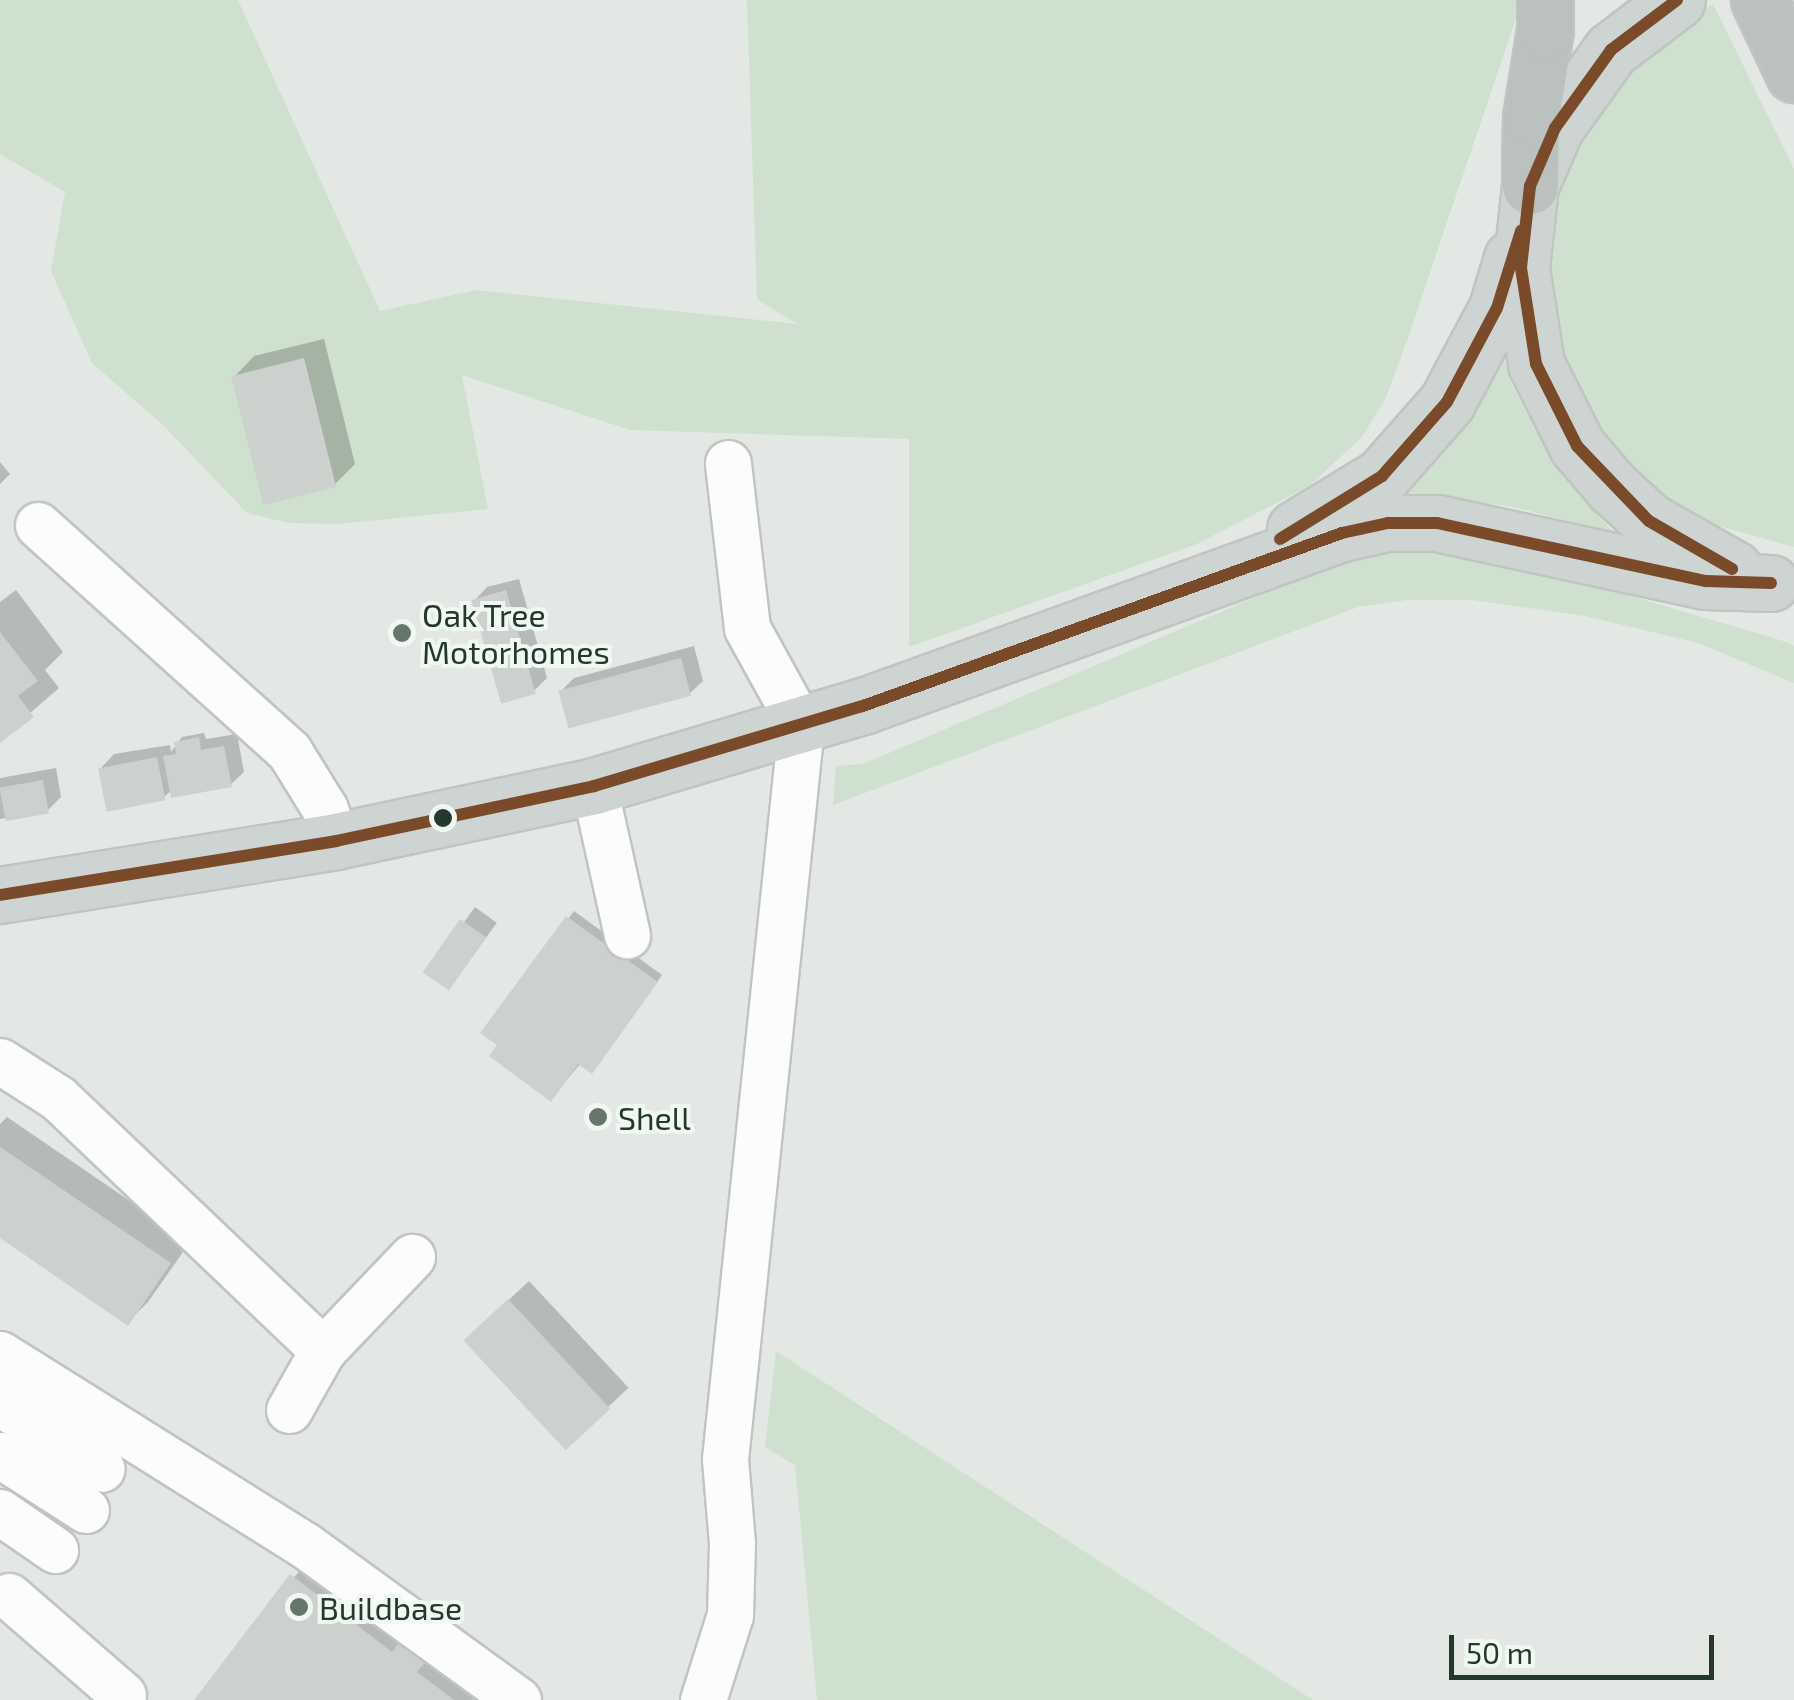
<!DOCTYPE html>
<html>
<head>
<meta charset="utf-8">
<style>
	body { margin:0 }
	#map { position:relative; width:1794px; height:1700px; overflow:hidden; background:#e3e8e5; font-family:"Exo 2",sans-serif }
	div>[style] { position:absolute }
	.green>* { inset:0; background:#cee0ce }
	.shadow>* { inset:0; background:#0003; transform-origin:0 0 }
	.building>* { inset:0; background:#ccd1ce; transform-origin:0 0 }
	.roads { filter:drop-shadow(2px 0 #c0c5c2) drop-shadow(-2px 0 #c0c5c2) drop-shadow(0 2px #c0c5c2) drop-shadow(0 -2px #c0c5c2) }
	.minor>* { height:45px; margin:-22.5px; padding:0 22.5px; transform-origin:22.5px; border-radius:22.5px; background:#fbfcfb }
	.major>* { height:55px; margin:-27.5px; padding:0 27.5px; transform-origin:27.5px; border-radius:27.5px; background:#ced4d1 }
	.highway>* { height:55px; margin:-27.5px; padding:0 27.5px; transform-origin:27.5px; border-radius:27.5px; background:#bac1be }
	.bus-1>* { height:12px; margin:-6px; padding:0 6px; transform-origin:6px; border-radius:6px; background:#7a4b2a }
	.dots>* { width:28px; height:28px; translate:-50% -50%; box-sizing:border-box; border:5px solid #f1f7f3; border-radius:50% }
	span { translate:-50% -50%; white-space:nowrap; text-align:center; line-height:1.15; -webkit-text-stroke:8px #f1f7f3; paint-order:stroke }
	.poi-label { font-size:32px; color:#24392d }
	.left { translate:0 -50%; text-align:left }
	.scale { position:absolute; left:1449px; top:1635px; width:265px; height:45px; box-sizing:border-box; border:5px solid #24392d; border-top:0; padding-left:12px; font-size:30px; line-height:35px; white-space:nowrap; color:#24392d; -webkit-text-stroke:8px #f1f7f3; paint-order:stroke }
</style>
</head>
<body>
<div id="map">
	<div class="green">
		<div style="clip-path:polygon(0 0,238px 0,380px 311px,476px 290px,797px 324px,757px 299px,747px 0,1522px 0,1408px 338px,1385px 400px,1361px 438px,1309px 486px,1197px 544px,909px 647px,909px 439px,630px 430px,462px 375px,488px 509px,338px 524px,289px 523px,247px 513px,164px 426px,92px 363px,51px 271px,65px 192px,0 154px)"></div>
		<div style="clip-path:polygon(1713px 4px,1794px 169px,1794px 547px,1701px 521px,1659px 492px,1620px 455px,1589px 413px,1565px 367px,1554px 319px,1549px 243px,1558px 188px,1577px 136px,1602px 98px,1664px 34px)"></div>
		<div style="clip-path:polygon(1502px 352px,1512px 385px,1557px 469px,1614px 533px,1514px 507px,1427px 495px,1392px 496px)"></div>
		<div style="clip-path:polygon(1426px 548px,1505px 559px,1783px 641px,1794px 646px,1794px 683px,1698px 643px,1585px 616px,1472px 600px,1407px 600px,1358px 607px,833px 805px,836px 766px,863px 764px,1348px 558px)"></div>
		<div style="clip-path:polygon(776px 1351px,1313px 1700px,817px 1700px,795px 1465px,765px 1447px)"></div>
	</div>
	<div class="shadow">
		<div style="clip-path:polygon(324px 339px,355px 464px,335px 484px,234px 377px,254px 356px)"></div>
		<div style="clip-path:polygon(0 462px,10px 474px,0 484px)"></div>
		<div style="clip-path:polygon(519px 579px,547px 678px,534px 691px,474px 601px,487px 587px)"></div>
		<div style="clip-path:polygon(16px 590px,63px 652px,45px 670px,59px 688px,0 739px,0 602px)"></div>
		<div style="clip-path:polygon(694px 646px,703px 681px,689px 694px,561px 691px,574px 678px)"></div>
		<div style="clip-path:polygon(204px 733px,206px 739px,237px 734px,244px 772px,230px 785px,172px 790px,163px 798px,101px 768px,114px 754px,170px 745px,171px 752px,182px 737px)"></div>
		<div style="clip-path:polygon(56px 768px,61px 797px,48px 810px,0 819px,0 778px)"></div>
		<div style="left:475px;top:907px;width:27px;height:81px;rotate:36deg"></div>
		<div style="clip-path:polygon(574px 911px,662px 975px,598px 1065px,581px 1063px,551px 1098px,500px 1045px,510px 998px)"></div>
		<div style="clip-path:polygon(7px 1117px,190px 1242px,148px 1302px,128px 1322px,0 1235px,0 1124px)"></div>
		<div style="left:529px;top:1281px;width:146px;height:86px;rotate:47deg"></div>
		<div style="clip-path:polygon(312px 1555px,501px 1700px,197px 1700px)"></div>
	</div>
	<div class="building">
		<div style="left:304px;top:358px;width:133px;height:75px;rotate:76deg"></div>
		<div style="left:506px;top:590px;width:108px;height:36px;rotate:74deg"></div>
		<div style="clip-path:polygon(0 632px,38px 681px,18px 696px,34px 717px,0 743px)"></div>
		<div style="left:681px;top:658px;width:39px;height:127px;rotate:75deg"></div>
		<div style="clip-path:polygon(199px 737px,201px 750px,224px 746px,232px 787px,171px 798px,163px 756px,176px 754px,174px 742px)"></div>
		<div style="left:157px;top:757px;width:44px;height:60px;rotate:79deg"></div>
		<div style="left:43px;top:780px;width:34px;height:44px;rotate:80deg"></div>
		<div style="clip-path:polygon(566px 916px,658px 982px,592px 1074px,578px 1064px,551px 1102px,489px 1056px,497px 1045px,480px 1033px)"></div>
		<div style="left:460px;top:919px;width:32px;height:65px;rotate:35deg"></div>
		<div style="clip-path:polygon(0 1147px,171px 1263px,128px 1326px,0 1238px)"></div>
		<div style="left:508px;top:1299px;width:150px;height:61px;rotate:47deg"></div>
		<div style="clip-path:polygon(290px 1574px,392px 1652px,401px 1640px,427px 1660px,417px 1672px,454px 1700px,194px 1700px)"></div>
	</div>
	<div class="roads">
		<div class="minor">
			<div style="left:38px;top:525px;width:338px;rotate:42deg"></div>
			<div style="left:289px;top:751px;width:68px;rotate:58.2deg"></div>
			<div style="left:325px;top:809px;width:34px;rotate:71deg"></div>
			<div style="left:594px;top:786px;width:153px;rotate:77.5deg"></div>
			<div style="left:0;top:1061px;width:69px;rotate:32.5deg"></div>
			<div style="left:58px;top:1098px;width:366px;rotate:43.6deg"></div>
			<div style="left:323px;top:1350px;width:129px;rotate:-46.3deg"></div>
			<div style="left:0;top:1354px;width:361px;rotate:32.1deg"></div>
			<div style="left:306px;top:1546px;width:262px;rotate:36deg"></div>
			<div style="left:0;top:1403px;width:121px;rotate:32.9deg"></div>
			<div style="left:289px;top:1410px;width:69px;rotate:-60.5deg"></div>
			<div style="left:0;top:1455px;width:102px;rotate:32.6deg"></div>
			<div style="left:0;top:1512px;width:67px;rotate:34.6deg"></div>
			<div style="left:9px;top:1596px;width:151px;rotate:41deg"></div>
			<div style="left:703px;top:1700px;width:89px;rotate:-72.4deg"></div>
			<div style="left:730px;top:1615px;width:72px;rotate:-88.4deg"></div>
			<div style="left:732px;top:1543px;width:84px;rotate:-94.8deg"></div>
			<div style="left:725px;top:1459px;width:737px;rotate:-84.08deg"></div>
			<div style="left:801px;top:726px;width:112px;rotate:-118.9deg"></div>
			<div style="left:747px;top:628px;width:166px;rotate:-96.6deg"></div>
		</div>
		<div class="major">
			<div style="left:1677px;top:0;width:83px;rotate:142.9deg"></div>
			<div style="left:1611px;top:50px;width:96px;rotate:125.7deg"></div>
			<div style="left:1555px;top:128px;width:63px;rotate:113.3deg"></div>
			<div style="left:1530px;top:186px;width:82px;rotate:96.3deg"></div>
			<div style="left:1521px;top:268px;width:97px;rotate:81.1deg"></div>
			<div style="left:1536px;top:364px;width:92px;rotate:63.4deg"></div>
			<div style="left:1577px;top:446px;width:54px;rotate:49.5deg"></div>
			<div style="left:1612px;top:487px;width:50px;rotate:42.6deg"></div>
			<div style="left:1649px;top:521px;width:98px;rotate:29.5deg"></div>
			<div style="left:1295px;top:529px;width:102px;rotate:-31.3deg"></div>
			<div style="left:1382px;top:476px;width:98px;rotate:-48.7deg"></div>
			<div style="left:1447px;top:402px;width:106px;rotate:-62deg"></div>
			<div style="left:1497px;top:308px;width:52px;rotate:-73.3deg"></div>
			<div style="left:0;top:895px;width:340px;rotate:-9.1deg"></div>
			<div style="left:336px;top:841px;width:264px;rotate:-12deg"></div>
			<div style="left:594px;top:786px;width:281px;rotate:-16.6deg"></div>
			<div style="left:863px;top:706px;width:509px;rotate:-19.86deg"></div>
			<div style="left:1342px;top:533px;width:47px;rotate:-12.3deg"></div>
			<div style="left:1388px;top:523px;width:49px"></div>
			<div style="left:1437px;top:523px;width:275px;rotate:12.2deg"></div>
			<div style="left:1706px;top:581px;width:65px;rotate:1.8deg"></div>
		</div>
		<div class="highway">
			<div style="left:1759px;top:0;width:82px;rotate:64.7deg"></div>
			<div style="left:1530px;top:186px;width:69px;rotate:-89.2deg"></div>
			<div style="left:1531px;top:117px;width:88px;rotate:-80.9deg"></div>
			<div style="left:1545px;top:30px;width:30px;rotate:-90deg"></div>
		</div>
	</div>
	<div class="bus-1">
		<div style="left:1677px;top:0;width:83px;rotate:142.9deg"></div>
		<div style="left:1611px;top:50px;width:96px;rotate:125.7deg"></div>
		<div style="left:1555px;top:128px;width:63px;rotate:113.3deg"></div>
		<div style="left:1530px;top:186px;width:82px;rotate:96.3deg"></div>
		<div style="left:1521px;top:268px;width:97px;rotate:81.1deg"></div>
		<div style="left:1536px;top:364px;width:92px;rotate:63.4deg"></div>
		<div style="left:1577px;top:446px;width:104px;rotate:46.2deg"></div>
		<div style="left:1649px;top:521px;width:96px;rotate:30deg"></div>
		<div style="left:1280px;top:539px;width:120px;rotate:-31.7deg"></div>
		<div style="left:1382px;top:476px;width:98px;rotate:-48.7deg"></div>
		<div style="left:1447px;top:402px;width:106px;rotate:-62deg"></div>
		<div style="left:1497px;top:308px;width:81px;rotate:-72.7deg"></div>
		<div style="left:0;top:895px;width:340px;rotate:-9.1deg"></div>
		<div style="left:336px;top:841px;width:264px;rotate:-12deg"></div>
		<div style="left:594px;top:786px;width:281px;rotate:-16.6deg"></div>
		<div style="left:863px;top:706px;width:509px;rotate:-19.86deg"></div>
		<div style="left:1342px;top:533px;width:47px;rotate:-12.3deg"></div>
		<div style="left:1388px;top:523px;width:49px"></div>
		<div style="left:1437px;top:523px;width:275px;rotate:12.2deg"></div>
		<div style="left:1706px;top:581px;width:65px;rotate:1.8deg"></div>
	</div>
	<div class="dots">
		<div style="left:402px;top:633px;background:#67766d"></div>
		<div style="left:443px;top:818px;background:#24392d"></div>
		<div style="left:598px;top:1117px;background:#67766d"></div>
		<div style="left:299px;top:1607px;background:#67766d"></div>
	</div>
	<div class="poi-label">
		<span class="left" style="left:422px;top:633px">Oak Tree<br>Motorhomes</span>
		<span class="left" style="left:618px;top:1117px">Shell</span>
		<span class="left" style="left:319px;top:1607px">Buildbase</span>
	</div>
	<div class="scale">50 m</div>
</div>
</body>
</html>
